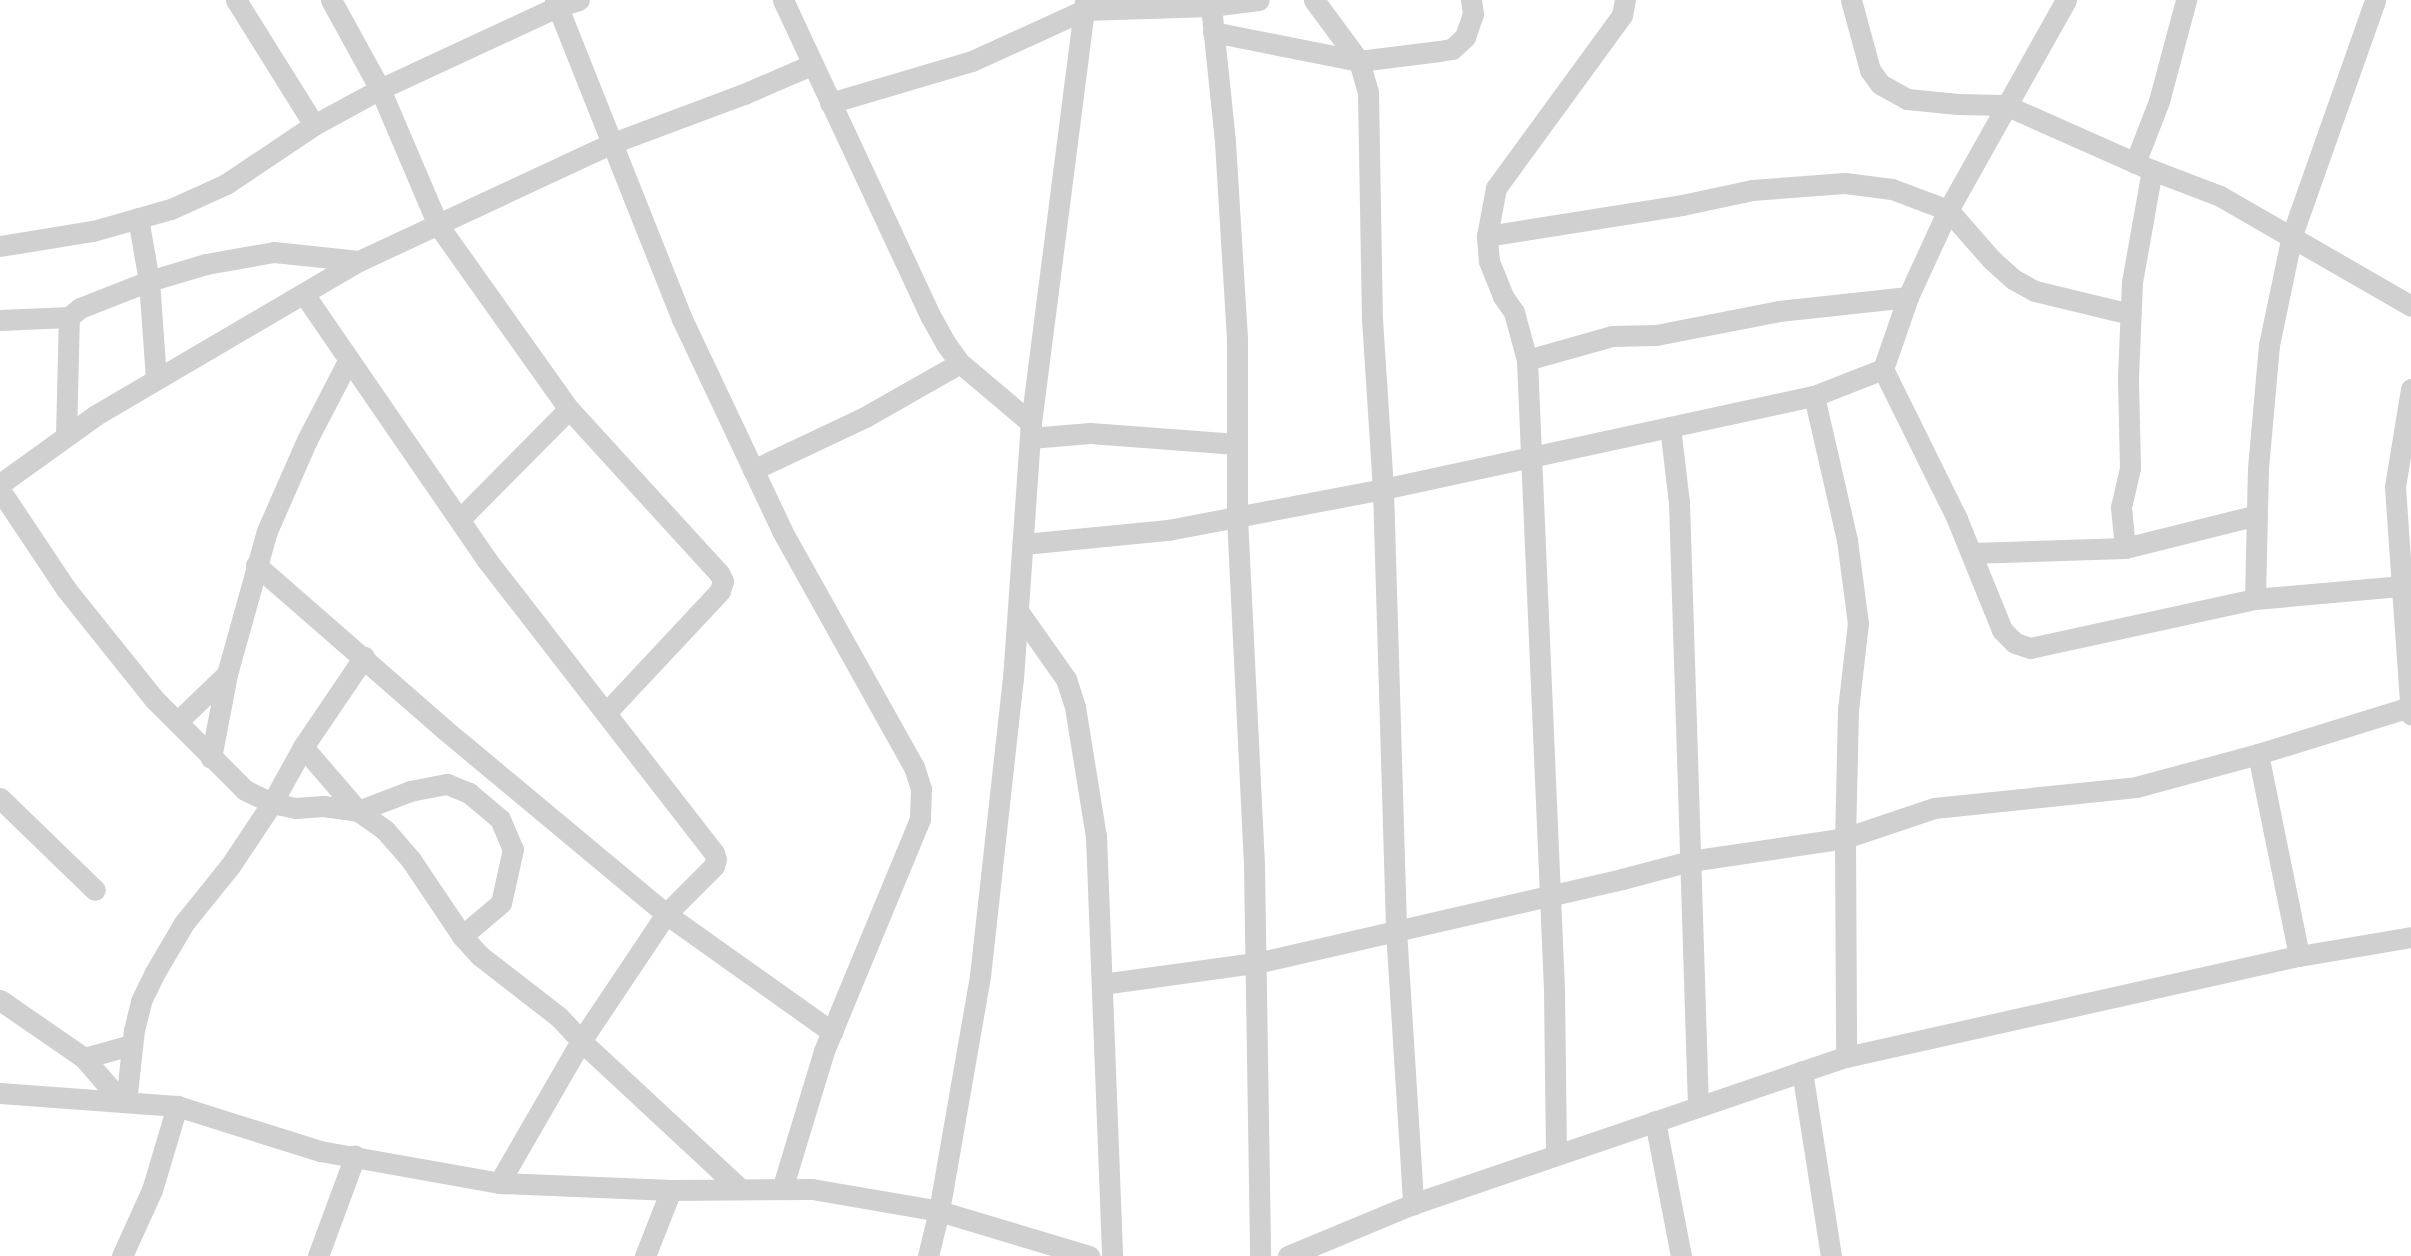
<!DOCTYPE html>
<html>
<head>
<meta charset="utf-8">
<style>
	body { margin:0 }
	#map { position:relative; width:2411px; height:1256px; overflow:hidden; background:#fff; font-family:Jost,sans-serif }
	div>[style] { position:absolute }
	.minor>* { height:21px; margin:-10.5px; padding:0 10.5px; transform-origin:10.5px; border-radius:10.5px; background:#d0d0d0 }
	span { translate:-50% -50%; white-space:nowrap; text-align:center; line-height:1.15; -webkit-text-stroke:7px #fff; paint-order:stroke }
</style>
</head>
<body>
<div id="map">
	<div class="minor">
		<div style="left:236px;top:0;width:147px;rotate:58deg"></div>
		<div style="left:331px;top:0;width:102px;rotate:61.2deg"></div>
		<div style="left:380px;top:89px;width:148px;rotate:66.9deg"></div>
		<div style="left:438px;top:225px;width:226px;rotate:54.6deg"></div>
		<div style="left:569px;top:409px;width:222px;rotate:47.6deg"></div>
		<div style="left:719px;top:573px;width:9px;rotate:63deg"></div>
		<div style="left:723px;top:581px;width:10px;rotate:107deg"></div>
		<div style="left:720px;top:591px;width:167px;rotate:133.1deg"></div>
		<div style="left:555px;top:0;width:343px;rotate:68.3deg"></div>
		<div style="left:682px;top:319px;width:234px;rotate:64.7deg"></div>
		<div style="left:782px;top:531px;width:270px;rotate:60.8deg"></div>
		<div style="left:914px;top:767px;width:23px;rotate:72deg"></div>
		<div style="left:921px;top:789px;width:30px;rotate:92deg"></div>
		<div style="left:920px;top:819px;width:251px;rotate:112.5deg"></div>
		<div style="left:824px;top:1051px;width:144px;rotate:106.9deg"></div>
		<div style="left:783px;top:0;width:350px;rotate:65deg"></div>
		<div style="left:931px;top:317px;width:31px;rotate:61deg"></div>
		<div style="left:946px;top:344px;width:24px;rotate:54deg"></div>
		<div style="left:960px;top:363px;width:93px;rotate:40.2deg"></div>
		<div style="left:1314px;top:0;width:76px;rotate:53.6deg"></div>
		<div style="left:1359px;top:61px;width:32px;rotate:74deg"></div>
		<div style="left:1368px;top:92px;width:227px;rotate:89deg"></div>
		<div style="left:1372px;top:319px;width:170px;rotate:86.3deg"></div>
		<div style="left:1383px;top:489px;width:441px;rotate:88.3deg"></div>
		<div style="left:1396px;top:930px;width:275px;rotate:86.4deg"></div>
		<div style="left:1851px;top:0;width:73px;rotate:74.8deg"></div>
		<div style="left:1870px;top:70px;width:17px;rotate:54deg"></div>
		<div style="left:1880px;top:84px;width:31px;rotate:29deg"></div>
		<div style="left:1907px;top:99px;width:51px;rotate:5.6deg"></div>
		<div style="left:1958px;top:104px;width:47px;rotate:1.2deg"></div>
		<div style="left:2005px;top:105px;width:161px;rotate:23.9deg"></div>
		<div style="left:2152px;top:170px;width:73px;rotate:20.9deg"></div>
		<div style="left:2220px;top:196px;width:220px;rotate:29.9deg"></div>
		<div style="left:2066px;top:0;width:241px;rotate:119.3deg"></div>
		<div style="left:1948px;top:210px;width:96px;rotate:114.7deg"></div>
		<div style="left:1908px;top:297px;width:76px;rotate:109.1deg"></div>
		<div style="left:1883px;top:369px;width:167px;rotate:63.7deg"></div>
		<div style="left:1957px;top:519px;width:120px;rotate:67.9deg"></div>
		<div style="left:2002px;top:630px;width:18px;rotate:45deg"></div>
		<div style="left:2015px;top:643px;width:16px;rotate:18deg"></div>
		<div style="left:2030px;top:648px;width:230px;rotate:-12.3deg"></div>
		<div style="left:2255px;top:599px;width:148px;rotate:-5.1deg"></div>
		<div style="left:1211px;top:6px;width:137px;rotate:84.1deg"></div>
		<div style="left:1225px;top:142px;width:198px;rotate:86.5deg"></div>
		<div style="left:1237px;top:340px;width:177px;rotate:90deg"></div>
		<div style="left:1237px;top:517px;width:348px;rotate:87.2deg"></div>
		<div style="left:1254px;top:865px;width:391px;rotate:89.1deg"></div>
		<div style="left:1213px;top:32px;width:149px;rotate:11.2deg"></div>
		<div style="left:1359px;top:61px;width:81px;rotate:-7.1deg"></div>
		<div style="left:1439px;top:51px;width:13px;rotate:-9deg"></div>
		<div style="left:1452px;top:49px;width:18px;rotate:-43deg"></div>
		<div style="left:1465px;top:37px;width:24px;rotate:-71deg"></div>
		<div style="left:1473px;top:14px;width:14px;rotate:-98deg"></div>
		<div style="left:830px;top:103px;width:148px;rotate:-16.5deg"></div>
		<div style="left:972px;top:61px;width:123px;rotate:-24.5deg"></div>
		<div style="left:1084px;top:10px;width:127px;rotate:-1.8deg"></div>
		<div style="left:1211px;top:6px;width:48px;rotate:-7.1deg"></div>
		<div style="left:2135px;top:163px;width:66px;rotate:-68.8deg"></div>
		<div style="left:2159px;top:101px;width:105px;rotate:-75deg"></div>
		<div style="left:138px;top:218px;width:64px;rotate:80.1deg"></div>
		<div style="left:149px;top:281px;width:97px;rotate:85.9deg"></div>
		<div style="left:1487px;top:236px;width:197px;rotate:-9deg"></div>
		<div style="left:1682px;top:205px;width:72px;rotate:-12.1deg"></div>
		<div style="left:1752px;top:190px;width:93px;rotate:-4.3deg"></div>
		<div style="left:1845px;top:183px;width:47px;rotate:7.3deg"></div>
		<div style="left:1892px;top:189px;width:60px;rotate:20.6deg"></div>
		<div style="left:1948px;top:210px;width:67px;rotate:48.7deg"></div>
		<div style="left:1992px;top:260px;width:28px;rotate:42deg"></div>
		<div style="left:2013px;top:279px;width:25px;rotate:29deg"></div>
		<div style="left:2035px;top:291px;width:98px;rotate:13.6deg"></div>
		<div style="left:0;top:246px;width:94px;rotate:-9.2deg"></div>
		<div style="left:93px;top:231px;width:81px;rotate:-15.8deg"></div>
		<div style="left:171px;top:209px;width:60px;rotate:-24.4deg"></div>
		<div style="left:226px;top:184px;width:106px;rotate:-33.8deg"></div>
		<div style="left:314px;top:125px;width:75px;rotate:-28.6deg"></div>
		<div style="left:380px;top:89px;width:195px;rotate:-24.9deg"></div>
		<div style="left:557px;top:7px;width:23px;rotate:-18deg"></div>
		<div style="left:304px;top:294px;width:321px;rotate:55.5deg"></div>
		<div style="left:486px;top:559px;width:372px;rotate:52.2deg"></div>
		<div style="left:714px;top:853px;width:6px;rotate:72deg"></div>
		<div style="left:716px;top:859px;width:7px;rotate:106deg"></div>
		<div style="left:714px;top:866px;width:68px;rotate:135deg"></div>
		<div style="left:666px;top:914px;width:153px;rotate:123.8deg"></div>
		<div style="left:581px;top:1041px;width:164px;rotate:120deg"></div>
		<div style="left:0;top:320px;width:69px;rotate:-2.5deg"></div>
		<div style="left:69px;top:317px;width:14px;rotate:-39deg"></div>
		<div style="left:80px;top:308px;width:74px;rotate:-21.4deg"></div>
		<div style="left:149px;top:281px;width:59px;rotate:-16.6deg"></div>
		<div style="left:206px;top:264px;width:69px;rotate:-10deg"></div>
		<div style="left:274px;top:252px;width:85px;rotate:6deg"></div>
		<div style="left:1527px;top:360px;width:88px;rotate:-15.8deg"></div>
		<div style="left:1612px;top:336px;width:44px;rotate:-1.3deg"></div>
		<div style="left:1656px;top:335px;width:125px;rotate:-11deg"></div>
		<div style="left:1779px;top:311px;width:130px;rotate:-6.2deg"></div>
		<div style="left:2411px;top:389px;width:99px;rotate:99.3deg"></div>
		<div style="left:2395px;top:487px;width:228px;rotate:86deg"></div>
		<div style="left:1814px;top:396px;width:148px;rotate:77.1deg"></div>
		<div style="left:1847px;top:540px;width:84px;rotate:82.5deg"></div>
		<div style="left:1858px;top:623px;width:87px;rotate:96.6deg"></div>
		<div style="left:1848px;top:709px;width:129px;rotate:91.3deg"></div>
		<div style="left:1845px;top:838px;width:219px;rotate:89.7deg"></div>
		<div style="left:1670px;top:427px;width:76px;rotate:83.2deg"></div>
		<div style="left:1679px;top:502px;width:604px;rotate:88.2deg"></div>
		<div style="left:66px;top:436px;width:119px;rotate:-88.6deg"></div>
		<div style="left:1030px;top:438px;width:60px;rotate:-4.8deg"></div>
		<div style="left:1090px;top:433px;width:147px;rotate:4.3deg"></div>
		<div style="left:753px;top:470px;width:124px;rotate:-25.3deg"></div>
		<div style="left:865px;top:417px;width:109px;rotate:-29.6deg"></div>
		<div style="left:0;top:484px;width:118px;rotate:-35.7deg"></div>
		<div style="left:96px;top:415px;width:305px;rotate:-30.4deg"></div>
		<div style="left:359px;top:261px;width:277px;rotate:-25deg"></div>
		<div style="left:610px;top:144px;width:143px;rotate:-20.5deg"></div>
		<div style="left:744px;top:94px;width:73px;rotate:-23.4deg"></div>
		<div style="left:0;top:490px;width:119px;rotate:56.3deg"></div>
		<div style="left:66px;top:589px;width:142px;rotate:51.3deg"></div>
		<div style="left:155px;top:700px;width:127px;rotate:45deg"></div>
		<div style="left:245px;top:790px;width:30px;rotate:26deg"></div>
		<div style="left:272px;top:803px;width:24px;rotate:12deg"></div>
		<div style="left:295px;top:808px;width:28px;rotate:-4deg"></div>
		<div style="left:323px;top:806px;width:35px;rotate:8deg"></div>
		<div style="left:358px;top:811px;width:33px;rotate:35deg"></div>
		<div style="left:385px;top:830px;width:40px;rotate:49deg"></div>
		<div style="left:411px;top:860px;width:92px;rotate:56.1deg"></div>
		<div style="left:462px;top:936px;width:25px;rotate:48deg"></div>
		<div style="left:479px;top:955px;width:101px;rotate:37.8deg"></div>
		<div style="left:559px;top:1017px;width:33px;rotate:47deg"></div>
		<div style="left:581px;top:1041px;width:217px;rotate:42.9deg"></div>
		<div style="left:461px;top:518px;width:153px;rotate:-45.3deg"></div>
		<div style="left:1024px;top:544px;width:145px;rotate:-5.6deg"></div>
		<div style="left:1168px;top:530px;width:219px;rotate:-10.8deg"></div>
		<div style="left:1383px;top:489px;width:441px;rotate:-12.2deg"></div>
		<div style="left:1814px;top:396px;width:74px;rotate:-21.4deg"></div>
		<div style="left:2125px;top:548px;width:41px;rotate:-95.6deg"></div>
		<div style="left:2121px;top:507px;width:40px;rotate:-77deg"></div>
		<div style="left:2130px;top:468px;width:91px;rotate:-91.3deg"></div>
		<div style="left:2128px;top:377px;width:95px;rotate:-87.6deg"></div>
		<div style="left:2132px;top:282px;width:114px;rotate:-79.9deg"></div>
		<div style="left:1971px;top:553px;width:154px;rotate:-1.9deg"></div>
		<div style="left:2125px;top:548px;width:136px;rotate:-14deg"></div>
		<div style="left:256px;top:565px;width:249px;rotate:41.1deg"></div>
		<div style="left:444px;top:729px;width:289px;rotate:39.8deg"></div>
		<div style="left:666px;top:914px;width:204px;rotate:35.4deg"></div>
		<div style="left:2255px;top:599px;width:131px;rotate:-88.7deg"></div>
		<div style="left:2258px;top:468px;width:123px;rotate:-84.9deg"></div>
		<div style="left:2269px;top:345px;width:112px;rotate:-78.2deg"></div>
		<div style="left:2292px;top:235px;width:249px;rotate:-70.5deg"></div>
		<div style="left:1018px;top:611px;width:83px;rotate:54.8deg"></div>
		<div style="left:1066px;top:679px;width:29px;rotate:72deg"></div>
		<div style="left:1075px;top:707px;width:131px;rotate:80.8deg"></div>
		<div style="left:1096px;top:836px;width:420px;rotate:87.8deg"></div>
		<div style="left:177px;top:722px;width:69px;rotate:-43.8deg"></div>
		<div style="left:303px;top:747px;width:84px;rotate:49.3deg"></div>
		<div style="left:358px;top:811px;width:56px;rotate:-21deg"></div>
		<div style="left:410px;top:791px;width:38px;rotate:-11deg"></div>
		<div style="left:447px;top:784px;width:24px;rotate:22deg"></div>
		<div style="left:469px;top:793px;width:40px;rotate:40deg"></div>
		<div style="left:500px;top:819px;width:33px;rotate:67deg"></div>
		<div style="left:513px;top:849px;width:55px;rotate:102.5deg"></div>
		<div style="left:501px;top:903px;width:51px;rotate:139.8deg"></div>
		<div style="left:2258px;top:754px;width:206px;rotate:78.5deg"></div>
		<div style="left:211px;top:758px;width:86px;rotate:-79.2deg"></div>
		<div style="left:227px;top:674px;width:148px;rotate:-74.4deg"></div>
		<div style="left:267px;top:531px;width:99px;rotate:-66.3deg"></div>
		<div style="left:307px;top:440px;width:91px;rotate:-62.6deg"></div>
		<div style="left:0;top:798px;width:132px;rotate:44.1deg"></div>
		<div style="left:1102px;top:984px;width:155px;rotate:-7.8deg"></div>
		<div style="left:1256px;top:963px;width:376px;rotate:-12.9deg"></div>
		<div style="left:1622px;top:879px;width:70px;rotate:-14.8deg"></div>
		<div style="left:1690px;top:861px;width:157px;rotate:-8.4deg"></div>
		<div style="left:1845px;top:838px;width:94px;rotate:-18.6deg"></div>
		<div style="left:1934px;top:808px;width:203px;rotate:-5.9deg"></div>
		<div style="left:2136px;top:787px;width:126px;rotate:-15.1deg"></div>
		<div style="left:2258px;top:754px;width:159px;rotate:-17.2deg"></div>
		<div style="left:0;top:1000px;width:102px;rotate:34.6deg"></div>
		<div style="left:84px;top:1058px;width:57px;rotate:49.3deg"></div>
		<div style="left:84px;top:1058px;width:49px;rotate:-15.5deg"></div>
		<div style="left:1802px;top:1071px;width:187px;rotate:81.1deg"></div>
		<div style="left:0;top:1093px;width:177px;rotate:4.2deg"></div>
		<div style="left:177px;top:1106px;width:150px;rotate:17.5deg"></div>
		<div style="left:320px;top:1151px;width:182px;rotate:10.1deg"></div>
		<div style="left:499px;top:1183px;width:172px;rotate:2.3deg"></div>
		<div style="left:671px;top:1190px;width:141px;rotate:-0.4deg"></div>
		<div style="left:812px;top:1189px;width:129px;rotate:9.8deg"></div>
		<div style="left:939px;top:1211px;width:157px;rotate:16.7deg"></div>
		<div style="left:126px;top:1102px;width:72px;rotate:-83.7deg"></div>
		<div style="left:134px;top:1030px;width:30px;rotate:-76deg"></div>
		<div style="left:141px;top:1001px;width:30px;rotate:-64deg"></div>
		<div style="left:154px;top:974px;width:59px;rotate:-59.5deg"></div>
		<div style="left:184px;top:923px;width:73px;rotate:-51.1deg"></div>
		<div style="left:230px;top:866px;width:76px;rotate:-56.3deg"></div>
		<div style="left:272px;top:803px;width:64px;rotate:-61deg"></div>
		<div style="left:303px;top:747px;width:109px;rotate:-55.9deg"></div>
		<div style="left:1655px;top:1121px;width:137px;rotate:79.1deg"></div>
		<div style="left:1556px;top:1154px;width:165px;rotate:-90.7deg"></div>
		<div style="left:1554px;top:989px;width:630px;rotate:-92.46deg"></div>
		<div style="left:1527px;top:360px;width:50px;rotate:-105.2deg"></div>
		<div style="left:1514px;top:312px;width:19px;rotate:-125deg"></div>
		<div style="left:1503px;top:296px;width:38px;rotate:-112deg"></div>
		<div style="left:1489px;top:261px;width:25px;rotate:-95deg"></div>
		<div style="left:1487px;top:236px;width:49px;rotate:-79.4deg"></div>
		<div style="left:1496px;top:188px;width:214px;rotate:-53.9deg"></div>
		<div style="left:1622px;top:15px;width:15px;rotate:-79deg"></div>
		<div style="left:122px;top:1256px;width:72px;rotate:-65.6deg"></div>
		<div style="left:152px;top:1190px;width:88px;rotate:-73.4deg"></div>
		<div style="left:318px;top:1256px;width:107px;rotate:-69.7deg"></div>
		<div style="left:645px;top:1256px;width:71px;rotate:-68.5deg"></div>
		<div style="left:928px;top:1256px;width:46px;rotate:-76.3deg"></div>
		<div style="left:939px;top:1211px;width:239px;rotate:-80.1deg"></div>
		<div style="left:980px;top:976px;width:299px;rotate:-83.7deg"></div>
		<div style="left:1013px;top:679px;width:257px;rotate:-86deg"></div>
		<div style="left:1031px;top:423px;width:426px;rotate:-82.7deg"></div>
		<div style="left:1288px;top:1256px;width:135px;rotate:-22.6deg"></div>
		<div style="left:1413px;top:1204px;width:457px;rotate:-18.8deg"></div>
		<div style="left:1846px;top:1057px;width:464px;rotate:-12.6deg"></div>
		<div style="left:2299px;top:956px;width:114px;rotate:-9.6deg"></div>
	</div>
</div>
</body>
</html>
